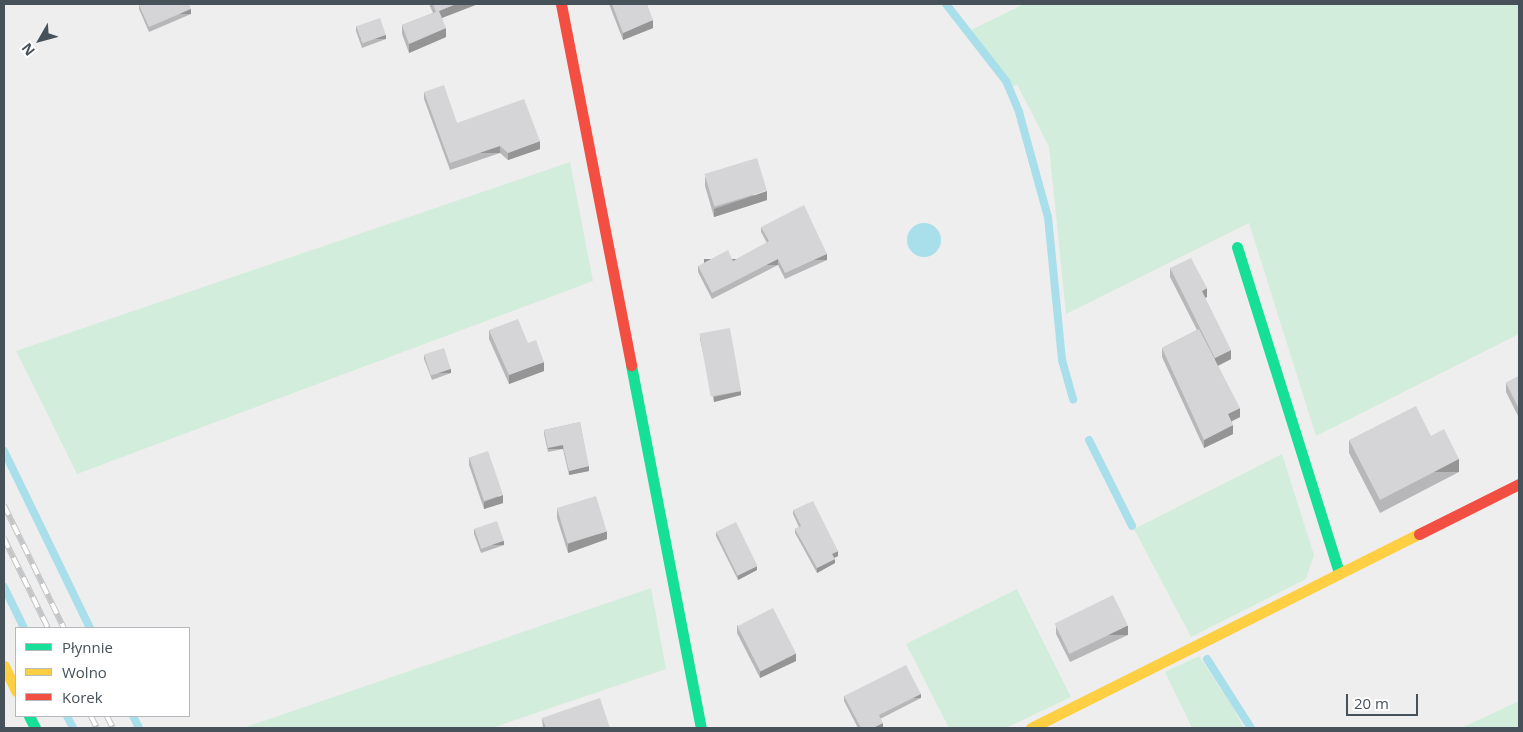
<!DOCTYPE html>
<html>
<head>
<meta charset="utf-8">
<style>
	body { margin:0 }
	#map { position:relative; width:1523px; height:732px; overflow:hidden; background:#efeeee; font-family:"Open Sans",sans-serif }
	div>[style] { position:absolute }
	.green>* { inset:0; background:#d3eddc }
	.water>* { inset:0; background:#a8dfea }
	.round { border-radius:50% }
	.stream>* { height:8px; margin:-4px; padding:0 4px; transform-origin:4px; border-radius:4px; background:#a8dfea }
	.fast>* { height:11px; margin:-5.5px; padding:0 5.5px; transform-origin:5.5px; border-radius:5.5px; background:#16e098 }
	.slow>* { height:11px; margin:-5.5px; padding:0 5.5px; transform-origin:5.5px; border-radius:5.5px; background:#ffcf43 }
	.jam>* { height:11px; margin:-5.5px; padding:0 5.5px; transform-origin:5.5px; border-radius:5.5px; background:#f24e42 }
	.rail>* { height:5.5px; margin-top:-2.75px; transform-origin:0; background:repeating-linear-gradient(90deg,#fff 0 11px,#c3c5c7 0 22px); box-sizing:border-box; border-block:1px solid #c3c5c7 }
	.wall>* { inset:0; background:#b7b7b9 }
	.shaded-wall>* { inset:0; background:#959596; transform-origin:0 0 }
	.building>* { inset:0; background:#d5d5d7; transform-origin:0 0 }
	span { translate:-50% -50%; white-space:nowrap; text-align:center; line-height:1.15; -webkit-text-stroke:4.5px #fff; paint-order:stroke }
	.frame { position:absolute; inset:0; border:5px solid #46515a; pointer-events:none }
	.legend { position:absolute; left:15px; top:627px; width:175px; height:90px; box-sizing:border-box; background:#fff; border:1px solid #b5b9bd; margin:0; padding:6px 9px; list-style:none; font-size:15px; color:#46515a }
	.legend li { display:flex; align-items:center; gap:10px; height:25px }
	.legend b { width:25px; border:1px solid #b5b9bd }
	.north { position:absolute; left:15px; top:15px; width:50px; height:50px; -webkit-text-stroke:4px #fff; paint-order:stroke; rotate:232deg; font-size:14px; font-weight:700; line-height:20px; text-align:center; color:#46515a }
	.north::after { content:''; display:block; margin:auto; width:18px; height:22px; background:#46515a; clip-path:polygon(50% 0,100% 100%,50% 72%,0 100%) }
	.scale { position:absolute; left:1346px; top:694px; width:72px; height:22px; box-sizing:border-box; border:2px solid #46515a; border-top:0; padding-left:6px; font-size:15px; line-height:18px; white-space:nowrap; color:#46515a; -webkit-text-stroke:4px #fff; paint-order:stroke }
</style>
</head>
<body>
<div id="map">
	<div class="green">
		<div style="clip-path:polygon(1024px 4px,1519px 4px,1519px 334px,1316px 436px,1249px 223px,1066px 314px,1049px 147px,1017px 84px,1011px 88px,971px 30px)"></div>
		<div style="clip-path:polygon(570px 162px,593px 281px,77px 474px,16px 351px)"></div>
		<div style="clip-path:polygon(1282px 454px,1314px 555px,1306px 579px,1191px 637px,1134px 529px)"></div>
		<div style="clip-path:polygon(651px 588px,666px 669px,492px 728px,243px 728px)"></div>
		<div style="clip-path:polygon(1017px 589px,1071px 697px,1006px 728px,949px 728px,906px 644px)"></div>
		<div style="clip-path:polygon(1199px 656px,1231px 704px,1244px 728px,1192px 728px,1165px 672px)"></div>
		<div style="clip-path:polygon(1519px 701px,1519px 728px,1461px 728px)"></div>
	</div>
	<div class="water">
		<div class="round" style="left:907px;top:223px;width:34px;height:34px"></div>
	</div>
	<div class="stream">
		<div style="left:946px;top:4px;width:98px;rotate:52.1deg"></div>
		<div style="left:1006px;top:81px;width:34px;rotate:67deg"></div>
		<div style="left:1019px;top:112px;width:109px;rotate:74.6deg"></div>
		<div style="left:1048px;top:217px;width:144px;rotate:84.4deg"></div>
		<div style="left:1062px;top:360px;width:41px;rotate:74.2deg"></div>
		<div style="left:1089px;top:440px;width:96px;rotate:63.4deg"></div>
		<div style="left:4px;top:451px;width:197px;rotate:64.1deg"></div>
		<div style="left:4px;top:587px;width:46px;rotate:64deg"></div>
		<div style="left:1207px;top:659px;width:82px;rotate:57.5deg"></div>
		<div style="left:67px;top:716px;width:13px;rotate:63deg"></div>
		<div style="left:133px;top:716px;width:13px;rotate:63deg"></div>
	</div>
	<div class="fast">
		<div style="left:1237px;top:247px;width:342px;rotate:72.6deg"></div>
		<div style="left:631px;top:365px;width:370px;rotate:79.1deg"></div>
		<div style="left:29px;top:716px;width:13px;rotate:63deg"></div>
	</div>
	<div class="slow">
		<div style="left:4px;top:666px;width:28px;rotate:64deg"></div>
		<div style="left:1031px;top:728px;width:434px;rotate:-26.6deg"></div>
	</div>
	<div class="jam">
		<div style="left:561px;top:4px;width:368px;rotate:79deg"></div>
		<div style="left:1419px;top:534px;width:112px;rotate:-26.6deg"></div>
	</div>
	<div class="rail">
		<div style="left:4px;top:505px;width:137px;rotate:64deg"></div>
		<div style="left:4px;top:538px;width:100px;rotate:63.9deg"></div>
		<div style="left:91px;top:716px;width:13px;rotate:63deg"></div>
		<div style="left:107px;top:716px;width:13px;rotate:63deg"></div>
	</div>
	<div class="wall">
		<div style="clip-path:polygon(429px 4px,478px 4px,442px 18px,446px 37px,409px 53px,402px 34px,402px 25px,433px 13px)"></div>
		<div style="clip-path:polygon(609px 4px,647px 4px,653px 28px,623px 40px)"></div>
		<div style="clip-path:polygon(139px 5px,191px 14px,149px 32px,139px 9px)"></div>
		<div style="clip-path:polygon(356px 26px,386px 39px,362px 48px,356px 31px)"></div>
		<div style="clip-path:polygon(424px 92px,457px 123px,540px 149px,508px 160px,500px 153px,450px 170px,424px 99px)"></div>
		<div style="clip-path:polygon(705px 177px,767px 200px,714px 217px,705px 186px)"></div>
		<div style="clip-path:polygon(761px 227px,827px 260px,785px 279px,778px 265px,712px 299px,698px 272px,698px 266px,733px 261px,767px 243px,761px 232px)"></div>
		<div style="clip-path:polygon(1170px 268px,1207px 297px,1205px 298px,1231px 359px,1218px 366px,1240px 417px,1232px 421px,1233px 434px,1204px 448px,1162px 357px,1162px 348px,1197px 330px,1170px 277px)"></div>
		<div style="clip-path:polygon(489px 330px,528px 343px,544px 371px,509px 384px,489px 339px)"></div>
		<div style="clip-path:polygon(700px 334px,741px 395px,714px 402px,700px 339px)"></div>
		<div style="clip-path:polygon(424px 355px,451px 373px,432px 380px,424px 359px)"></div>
		<div style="clip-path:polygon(1519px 376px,1519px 418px,1506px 392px,1506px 383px)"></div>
		<div style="clip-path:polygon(580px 422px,589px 471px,569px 475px,563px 449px,548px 452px,544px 434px,544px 430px)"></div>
		<div style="clip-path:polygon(1349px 440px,1459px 472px,1380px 513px,1349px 453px)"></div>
		<div style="clip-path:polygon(469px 457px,503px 503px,484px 509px,469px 465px)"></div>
		<div style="clip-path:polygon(557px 509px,607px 539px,568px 553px,557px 518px)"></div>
		<div style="clip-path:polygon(793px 510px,838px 556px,834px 558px,835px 563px,817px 573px,795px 533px,795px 529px,799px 527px,793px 514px)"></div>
		<div style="clip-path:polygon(474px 529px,504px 545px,481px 553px,474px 534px)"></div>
		<div style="clip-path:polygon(716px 532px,757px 570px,738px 580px,716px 536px)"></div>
		<div style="clip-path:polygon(737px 625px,796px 661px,760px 678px,737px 633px)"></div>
		<div style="clip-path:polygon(1056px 626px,1128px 635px,1070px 662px,1056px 634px)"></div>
		<div style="clip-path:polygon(844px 696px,921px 698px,880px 719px,883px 728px,858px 728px,844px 701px)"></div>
		<div style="clip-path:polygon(542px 718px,610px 728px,543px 728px)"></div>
	</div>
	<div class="shaded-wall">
		<div style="clip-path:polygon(456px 4px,478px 4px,439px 19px,439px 11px)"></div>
		<div style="left:191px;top:9px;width:5px;height:46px;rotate:90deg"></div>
		<div style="clip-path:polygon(653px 20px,653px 28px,623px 40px,623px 33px)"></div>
		<div style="clip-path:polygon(446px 28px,446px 37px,409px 53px,409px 44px)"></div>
		<div style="left:386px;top:35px;width:4px;height:26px;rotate:90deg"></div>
		<div style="clip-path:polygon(540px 141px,540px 149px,508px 160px,508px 153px)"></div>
		<div style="left:500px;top:146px;width:7px;height:53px;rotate:90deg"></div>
		<div style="clip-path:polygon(767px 191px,767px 200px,714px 217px,714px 209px)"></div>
		<div style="left:827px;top:254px;width:6px;height:46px;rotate:90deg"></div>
		<div style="left:778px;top:259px;width:6px;height:74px;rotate:90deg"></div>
		<div style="clip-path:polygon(1207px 288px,1207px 297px,1202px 299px,1202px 291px)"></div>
		<div style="clip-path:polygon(1231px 350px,1231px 359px,1215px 367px,1215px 358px)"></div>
		<div style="clip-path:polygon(544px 362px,544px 371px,509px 384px,509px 375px)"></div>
		<div style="left:451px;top:369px;width:4px;height:20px;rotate:90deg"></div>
		<div style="clip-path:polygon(741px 391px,741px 395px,714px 402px,714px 397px)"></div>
		<div style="clip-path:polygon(1240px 408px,1240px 417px,1228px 423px,1228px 414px)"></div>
		<div style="clip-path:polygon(1233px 425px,1233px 434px,1204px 448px,1204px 440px)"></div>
		<div style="left:563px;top:445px;width:4px;height:15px;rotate:90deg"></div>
		<div style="left:1459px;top:459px;width:13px;height:89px;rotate:90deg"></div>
		<div style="clip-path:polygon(589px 466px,589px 471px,569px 475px,569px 471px)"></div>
		<div style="clip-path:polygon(503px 495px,503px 503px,484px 509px,484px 502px)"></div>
		<div style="clip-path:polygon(607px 531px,607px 539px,568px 553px,568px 544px)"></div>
		<div style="left:504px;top:541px;width:4px;height:24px;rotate:90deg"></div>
		<div style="clip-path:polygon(838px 551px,838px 556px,832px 559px,832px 554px)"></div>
		<div style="clip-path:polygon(835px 559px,835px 563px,817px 573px,817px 568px)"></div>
		<div style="clip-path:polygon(757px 566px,757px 570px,738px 580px,738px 575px)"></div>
		<div style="left:1128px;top:626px;width:9px;height:64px;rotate:90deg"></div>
		<div style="clip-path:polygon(796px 653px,796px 661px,760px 678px,760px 671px)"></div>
		<div style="left:921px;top:694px;width:4px;height:47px;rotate:90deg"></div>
		<div style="clip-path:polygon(883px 723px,883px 728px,873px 728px)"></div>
	</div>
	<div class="building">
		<div style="clip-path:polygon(142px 4px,189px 4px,191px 9px,149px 27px,139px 5px)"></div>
		<div style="clip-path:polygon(433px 4px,456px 4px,439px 11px,446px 28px,409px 44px,402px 25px,436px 12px)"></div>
		<div style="clip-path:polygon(612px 4px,647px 4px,653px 20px,623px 33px)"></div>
		<div style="left:380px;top:18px;width:18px;height:25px;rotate:71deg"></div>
		<div style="clip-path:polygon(444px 85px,457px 123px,524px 99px,540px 141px,508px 153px,500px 146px,450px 163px,424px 92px)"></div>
		<div style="left:757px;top:158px;width:34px;height:55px;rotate:73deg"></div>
		<div style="clip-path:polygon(804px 205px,827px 254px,785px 273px,778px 259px,712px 293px,698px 266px,728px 250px,733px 261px,769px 241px,761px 227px)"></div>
		<div style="clip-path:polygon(1191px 258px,1207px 288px,1202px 291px,1231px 350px,1215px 358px,1170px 268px)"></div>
		<div style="clip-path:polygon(518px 319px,528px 343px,536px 340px,544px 362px,509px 375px,489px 330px)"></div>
		<div style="left:730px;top:328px;width:64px;height:31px;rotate:80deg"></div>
		<div style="clip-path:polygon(1199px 329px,1240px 408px,1228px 414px,1233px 425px,1204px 440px,1162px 348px)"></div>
		<div style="left:444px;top:348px;width:22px;height:21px;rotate:72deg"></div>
		<div style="clip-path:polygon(1519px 376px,1519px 409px,1506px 383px)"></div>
		<div style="clip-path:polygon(1416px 406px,1431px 436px,1444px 429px,1459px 459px,1380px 500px,1349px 440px)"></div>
		<div style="clip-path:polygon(580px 422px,589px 466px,569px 471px,563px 445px,548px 448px,544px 430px)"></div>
		<div style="left:488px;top:451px;width:46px;height:20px;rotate:71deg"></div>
		<div style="left:596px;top:496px;width:37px;height:41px;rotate:73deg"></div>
		<div style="clip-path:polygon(813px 501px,838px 551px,832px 554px,835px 559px,817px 568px,795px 529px,801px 526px,793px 510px)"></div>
		<div style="left:497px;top:521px;width:21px;height:24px;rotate:71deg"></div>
		<div style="left:736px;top:522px;width:49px;height:22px;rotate:64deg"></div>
		<div style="left:1113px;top:595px;width:34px;height:65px;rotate:64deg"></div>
		<div style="left:773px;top:608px;width:51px;height:40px;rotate:63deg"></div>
		<div style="clip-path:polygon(906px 665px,921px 694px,879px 715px,883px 723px,873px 728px,861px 728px,844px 696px)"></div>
		<div style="clip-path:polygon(600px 698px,610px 728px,546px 728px,542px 718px)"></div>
	</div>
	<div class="frame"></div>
	<ul class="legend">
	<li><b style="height:6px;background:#16e098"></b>Płynnie</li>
	<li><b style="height:6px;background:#ffcf43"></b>Wolno</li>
	<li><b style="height:6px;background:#f24e42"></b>Korek</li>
	</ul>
	<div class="north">N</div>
	<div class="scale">20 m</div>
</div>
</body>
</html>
